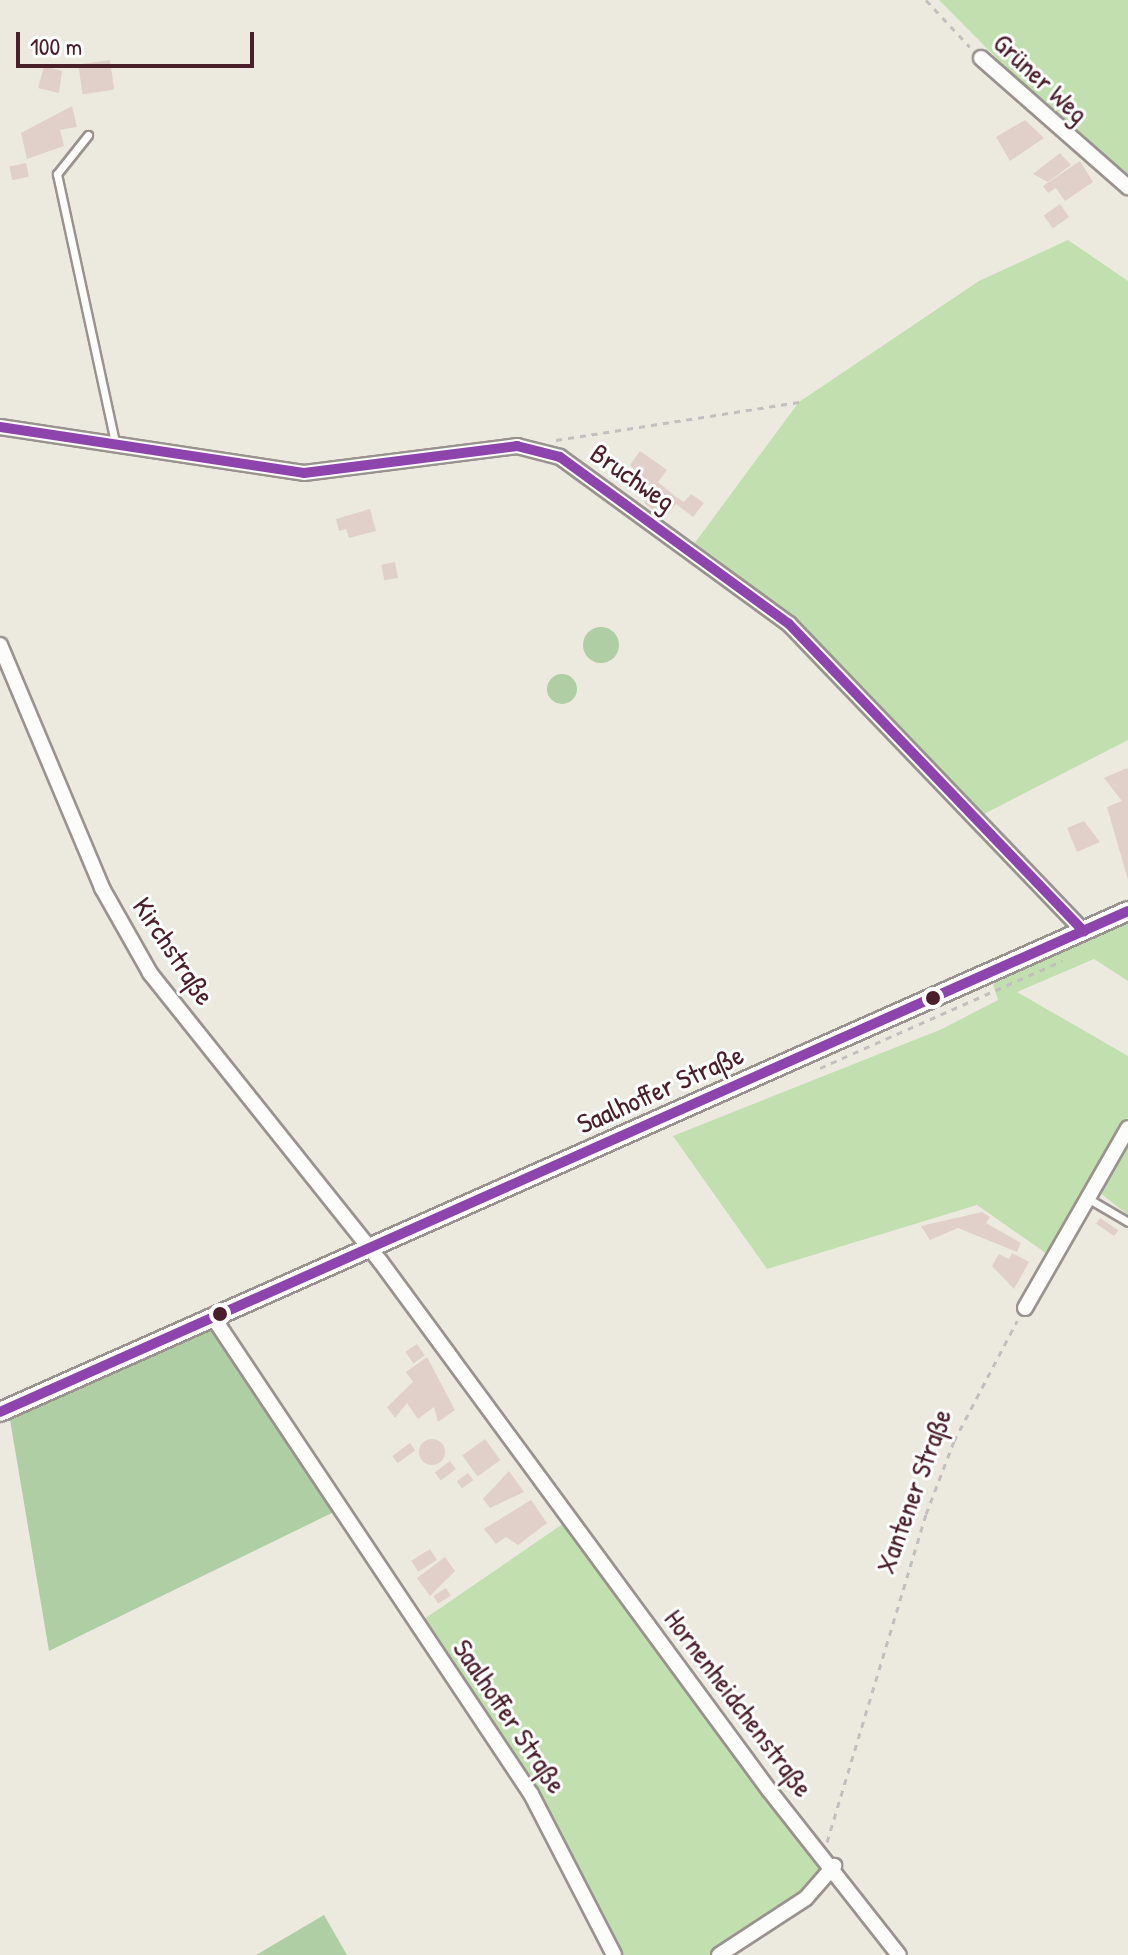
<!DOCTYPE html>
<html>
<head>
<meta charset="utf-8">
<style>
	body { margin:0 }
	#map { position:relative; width:1128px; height:1955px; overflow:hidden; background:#eceade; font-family:"Patrick Hand",sans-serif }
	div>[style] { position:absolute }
	.green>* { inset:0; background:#c1dfaf }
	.forest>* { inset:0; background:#b0cea4 }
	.round { border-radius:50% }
	.building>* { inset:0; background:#e1d0c9; transform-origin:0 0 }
	.path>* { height:3px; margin-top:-1.5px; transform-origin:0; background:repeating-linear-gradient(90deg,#c3bfbe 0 6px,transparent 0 12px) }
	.roads { filter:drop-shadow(2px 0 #9a928e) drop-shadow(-2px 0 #9a928e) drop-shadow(0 2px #9a928e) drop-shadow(0 -2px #9a928e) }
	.service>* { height:7px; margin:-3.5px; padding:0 3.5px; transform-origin:3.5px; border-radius:3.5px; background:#fcfcfa }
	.minor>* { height:14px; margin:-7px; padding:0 7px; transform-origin:7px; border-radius:7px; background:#fcfcfa }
	.secondary>* { height:18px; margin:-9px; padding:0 9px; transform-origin:9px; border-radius:9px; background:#fcfcfa }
	.bus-1>* { height:10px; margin:-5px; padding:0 5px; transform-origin:5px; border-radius:5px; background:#8e44ad }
	.dots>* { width:22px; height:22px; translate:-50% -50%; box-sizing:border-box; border:4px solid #fff; border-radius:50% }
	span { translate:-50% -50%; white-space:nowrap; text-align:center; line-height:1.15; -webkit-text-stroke:6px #fff; paint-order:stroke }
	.street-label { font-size:28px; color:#4a1f2b }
	.scale { position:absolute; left:16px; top:32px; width:238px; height:36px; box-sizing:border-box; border:4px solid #4a1f2b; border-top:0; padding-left:10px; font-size:24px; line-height:28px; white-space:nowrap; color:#4a1f2b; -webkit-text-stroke:6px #fff; paint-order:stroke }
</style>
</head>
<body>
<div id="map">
	<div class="green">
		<div style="clip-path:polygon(939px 0,1128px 0,1128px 179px,1068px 130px)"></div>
		<div style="clip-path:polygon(1068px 240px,1128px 281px,1128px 740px,982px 815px,809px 634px,694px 544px,799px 402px,979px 281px)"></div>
		<div style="clip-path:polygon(1128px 921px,1128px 981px,1094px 959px,1017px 992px,1128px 1056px,1128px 1117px,1050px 1256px,977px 1205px,767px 1269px,673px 1136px,942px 1029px,998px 1000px,993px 984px)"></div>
		<div style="clip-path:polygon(1128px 1135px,1128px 1215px,1099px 1192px)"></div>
		<div style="clip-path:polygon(570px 1519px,834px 1866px,806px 1898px,719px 1955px,614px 1955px,575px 1866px,414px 1626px)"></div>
	</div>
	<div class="forest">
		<div class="round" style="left:583px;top:627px;width:36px;height:36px"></div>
		<div class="round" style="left:547px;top:674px;width:30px;height:30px"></div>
		<div style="clip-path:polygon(213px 1317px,338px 1510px,49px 1651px,8px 1408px)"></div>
		<div style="clip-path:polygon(324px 1915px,347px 1955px,256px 1955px)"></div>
	</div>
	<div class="building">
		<div style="left:110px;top:60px;width:30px;height:32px;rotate:82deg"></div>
		<div style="clip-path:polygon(44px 66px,62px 71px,59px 93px,38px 88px)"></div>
		<div style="clip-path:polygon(72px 106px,77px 127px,60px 130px,64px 146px,27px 159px,21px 133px)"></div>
		<div style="clip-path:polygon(1025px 120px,1044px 138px,1010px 161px,996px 137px)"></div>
		<div style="clip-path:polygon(1060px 153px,1071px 165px,1048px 182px,1033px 174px)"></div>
		<div style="clip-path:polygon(1080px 161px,1093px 182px,1065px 201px,1056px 188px,1048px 193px,1043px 186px)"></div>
		<div style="left:26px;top:163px;width:14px;height:17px;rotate:78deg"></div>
		<div style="left:1060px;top:204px;width:16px;height:20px;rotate:55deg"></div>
		<div style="clip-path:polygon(640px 451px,667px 470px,658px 482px,675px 496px,684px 502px,691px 494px,704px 503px,693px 517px,676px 504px,665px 518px,644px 503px,653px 490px,630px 465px)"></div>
		<div style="clip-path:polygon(370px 509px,376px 531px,349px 538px,346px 529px,339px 531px,336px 519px)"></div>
		<div style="left:395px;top:562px;width:16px;height:14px;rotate:79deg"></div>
		<div style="clip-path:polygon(1127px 768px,1128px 770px,1128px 880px,1107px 807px,1122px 801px,1104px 778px)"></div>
		<div style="clip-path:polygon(1084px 821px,1100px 842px,1077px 852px,1067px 828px)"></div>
		<div style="clip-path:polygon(982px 1212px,990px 1217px,986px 1223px,1021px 1243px,1017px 1252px,958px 1228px,930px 1240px,921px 1226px)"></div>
		<div style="left:1100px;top:1218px;width:22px;height:7px;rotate:34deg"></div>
		<div style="clip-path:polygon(1012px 1253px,1029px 1262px,1014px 1289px,992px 1266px,999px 1254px,1009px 1259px)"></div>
		<div style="left:417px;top:1344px;width:14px;height:14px;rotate:56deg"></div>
		<div style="clip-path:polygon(427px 1357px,455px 1410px,438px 1422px,434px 1407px,418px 1419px,407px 1403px,395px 1418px,387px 1407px,413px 1382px,406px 1372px)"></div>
		<div class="round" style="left:419px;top:1439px;width:26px;height:26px"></div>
		<div style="left:485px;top:1439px;width:26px;height:28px;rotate:54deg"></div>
		<div style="left:410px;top:1443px;width:9px;height:22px;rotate:54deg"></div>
		<div style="left:450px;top:1461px;width:10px;height:19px;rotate:53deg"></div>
		<div style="clip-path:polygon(509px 1471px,524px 1492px,490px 1508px,483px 1499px)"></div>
		<div style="left:468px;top:1473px;width:9px;height:14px;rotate:54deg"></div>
		<div style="clip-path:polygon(531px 1500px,547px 1523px,518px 1545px,506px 1537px,496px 1544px,484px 1529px)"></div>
		<div style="left:430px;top:1549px;width:13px;height:22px;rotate:58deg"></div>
		<div style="clip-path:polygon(445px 1557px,455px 1571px,430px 1596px,417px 1578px)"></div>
		<div style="left:446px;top:1588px;width:9px;height:15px;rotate:58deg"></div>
	</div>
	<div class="path">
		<div style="left:926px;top:0;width:64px;rotate:46.9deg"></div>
		<div style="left:556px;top:440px;width:246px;rotate:-8.9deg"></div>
		<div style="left:820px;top:1068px;width:265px;rotate:-23.9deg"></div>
		<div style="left:827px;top:1842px;width:343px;rotate:-73.2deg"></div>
		<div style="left:926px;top:1514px;width:78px;rotate:-69deg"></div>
		<div style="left:954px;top:1441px;width:136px;rotate:-62.3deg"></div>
	</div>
	<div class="roads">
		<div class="service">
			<div style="left:88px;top:135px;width:50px;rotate:128.5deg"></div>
			<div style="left:57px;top:174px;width:275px;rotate:77.8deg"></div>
			<div style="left:1089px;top:1199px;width:45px;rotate:30.5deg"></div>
		</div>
		<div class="minor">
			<div style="left:981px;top:58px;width:196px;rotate:41.3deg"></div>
			<div style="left:0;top:427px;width:307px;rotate:8.6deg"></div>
			<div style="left:304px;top:473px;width:215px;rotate:-7.2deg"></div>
			<div style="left:517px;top:446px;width:44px;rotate:14.3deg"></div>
			<div style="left:560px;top:457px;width:283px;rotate:36.1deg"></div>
			<div style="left:789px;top:624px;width:426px;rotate:46.2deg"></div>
			<div style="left:0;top:645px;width:264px;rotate:67.2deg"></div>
			<div style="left:102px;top:888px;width:98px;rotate:60.5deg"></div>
			<div style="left:150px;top:973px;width:369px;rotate:51.4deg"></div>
			<div style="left:380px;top:1261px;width:657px;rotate:53.67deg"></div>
			<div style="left:769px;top:1790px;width:210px;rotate:51.8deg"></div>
			<div style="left:1025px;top:1308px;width:207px;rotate:-60.2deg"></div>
			<div style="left:213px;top:1317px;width:573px;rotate:56.31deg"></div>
			<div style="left:531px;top:1794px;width:181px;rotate:62.7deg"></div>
			<div style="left:719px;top:1955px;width:104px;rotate:-33.2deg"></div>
			<div style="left:806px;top:1898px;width:43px;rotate:-48.8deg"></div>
		</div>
		<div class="secondary">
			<div style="left:0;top:1412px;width:1234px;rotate:-23.95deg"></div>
		</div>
	</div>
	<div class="bus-1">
		<div style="left:0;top:427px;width:307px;rotate:8.6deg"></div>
		<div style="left:304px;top:473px;width:215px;rotate:-7.2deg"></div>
		<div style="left:517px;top:446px;width:44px;rotate:14.3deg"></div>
		<div style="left:560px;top:457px;width:283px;rotate:36.1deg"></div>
		<div style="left:789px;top:624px;width:426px;rotate:46.2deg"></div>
		<div style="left:0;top:1412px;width:1234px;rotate:-23.95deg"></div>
	</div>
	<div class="dots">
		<div style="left:933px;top:998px;background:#4a1f2b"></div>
		<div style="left:220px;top:1314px;background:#4a1f2b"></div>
	</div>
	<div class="street-label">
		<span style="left:1041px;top:78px;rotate:43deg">Grüner Weg</span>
		<span style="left:633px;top:477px;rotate:35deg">Bruchweg</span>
		<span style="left:174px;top:951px;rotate:56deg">Kirchstraße</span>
		<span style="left:660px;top:1089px;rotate:-24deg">Saalhoffer Straße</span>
		<span style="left:913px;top:1491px;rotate:-70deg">Xantener Straße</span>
		<span style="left:739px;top:1703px;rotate:53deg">Hornenheidchenstraße</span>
		<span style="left:510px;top:1716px;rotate:56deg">Saalhoffer Straße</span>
	</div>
	<div class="scale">100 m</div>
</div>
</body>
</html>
